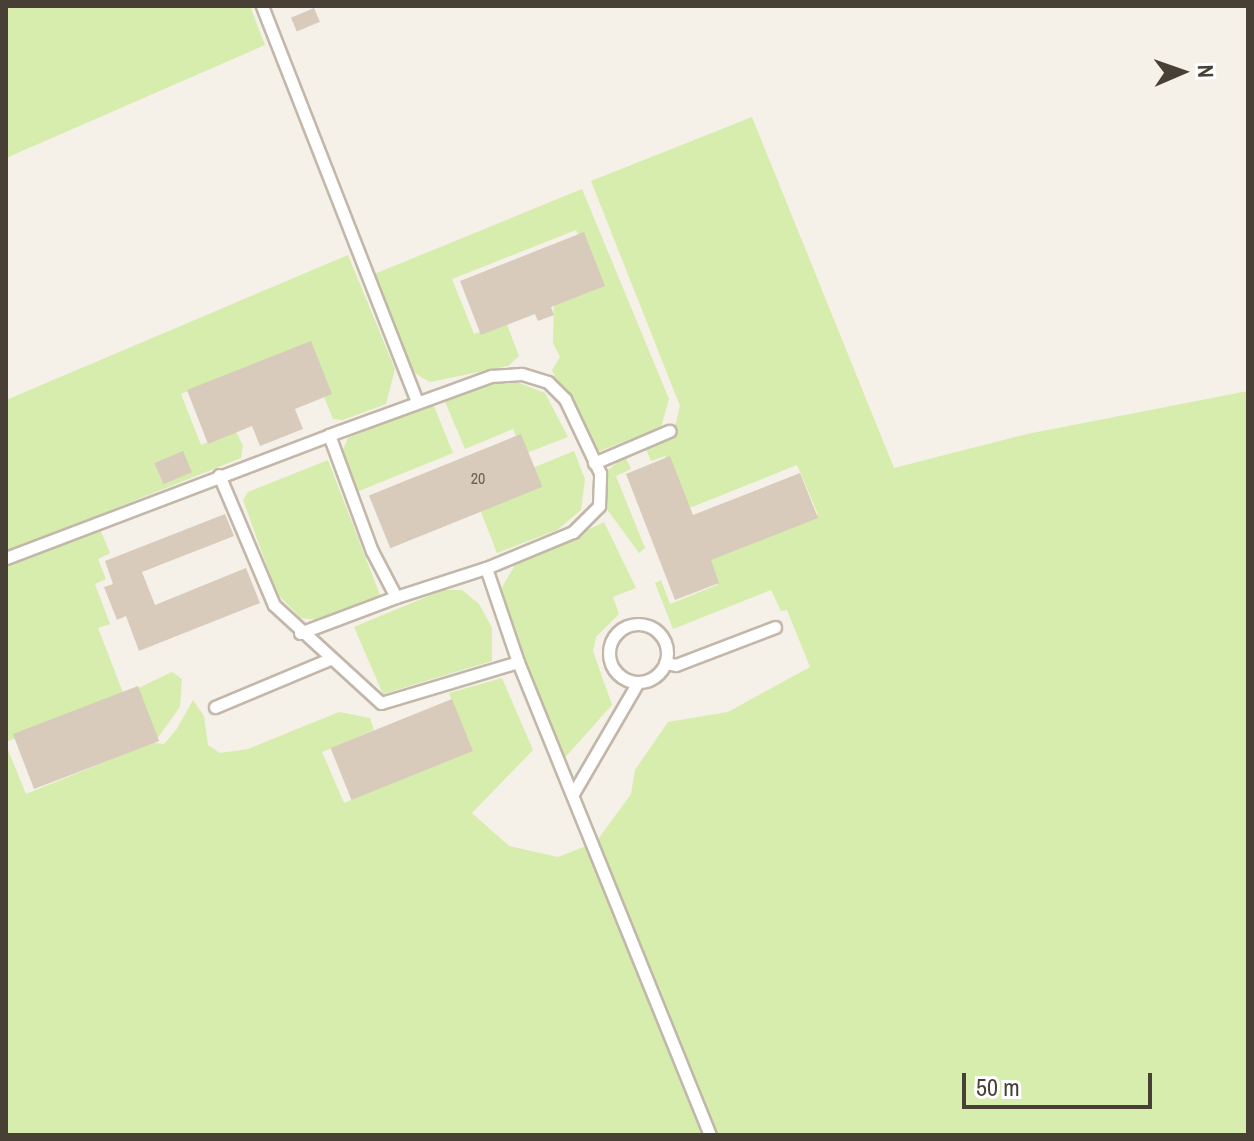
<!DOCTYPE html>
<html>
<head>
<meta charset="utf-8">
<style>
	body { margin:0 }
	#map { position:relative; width:1254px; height:1141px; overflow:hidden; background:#f5f0e8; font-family:"Archivo Narrow",sans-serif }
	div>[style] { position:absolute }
	.green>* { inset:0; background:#d6edad }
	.building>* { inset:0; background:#d8cbbc; transform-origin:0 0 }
	.roads { filter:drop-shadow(2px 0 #c2b7a9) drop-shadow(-2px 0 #c2b7a9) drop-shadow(0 2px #c2b7a9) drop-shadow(0 -2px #c2b7a9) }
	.lane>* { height:11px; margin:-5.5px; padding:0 5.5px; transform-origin:5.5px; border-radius:5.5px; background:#fff }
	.lane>.ring { margin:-5.5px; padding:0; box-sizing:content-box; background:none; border:11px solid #fff; border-radius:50% }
	span { translate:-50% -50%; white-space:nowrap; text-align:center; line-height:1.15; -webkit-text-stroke:6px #fff; paint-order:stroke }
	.number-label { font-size:16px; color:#6d6357 }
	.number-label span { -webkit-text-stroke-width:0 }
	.frame { position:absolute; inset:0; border:8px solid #494035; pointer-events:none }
	.north { position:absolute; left:1142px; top:32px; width:80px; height:80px; -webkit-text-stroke:6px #fff; paint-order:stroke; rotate:88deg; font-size:22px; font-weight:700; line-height:32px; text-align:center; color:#494035 }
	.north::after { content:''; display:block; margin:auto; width:28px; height:36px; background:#494035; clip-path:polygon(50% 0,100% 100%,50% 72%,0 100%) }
	.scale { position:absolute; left:962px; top:1073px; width:190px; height:36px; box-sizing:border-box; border:4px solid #494035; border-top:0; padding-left:10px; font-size:24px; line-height:28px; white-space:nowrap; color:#494035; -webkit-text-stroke:6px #fff; paint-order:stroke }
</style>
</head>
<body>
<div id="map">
	<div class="green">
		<div style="clip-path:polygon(6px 6px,250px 6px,265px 45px,6px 158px)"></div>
		<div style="clip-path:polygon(752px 117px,894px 468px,1027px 434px,1248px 391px,1248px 1135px,6px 1135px,6px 745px,26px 794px,152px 743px,132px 691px,172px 672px,182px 679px,180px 707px,154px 743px,164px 744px,176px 730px,193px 700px,204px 716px,208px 745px,220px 753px,248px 749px,339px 712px,370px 718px,374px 730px,322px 752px,344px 803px,469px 750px,449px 693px,502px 678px,533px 750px,472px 813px,509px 846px,558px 857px,596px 842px,631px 794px,635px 770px,668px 722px,728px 712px,810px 667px,787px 610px,781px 611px,771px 590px,673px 629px,655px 583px,661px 580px,670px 604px,717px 585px,707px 559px,818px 514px,797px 465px,687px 509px,665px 456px,651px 461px,646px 449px,672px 439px,680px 406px,591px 181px)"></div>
		<div style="clip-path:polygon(582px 189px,669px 399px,661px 427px,600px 451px,588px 447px,552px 370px,560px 357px,553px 343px,554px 302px,598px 284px,576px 230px,452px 279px,474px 334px,506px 322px,519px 356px,508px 366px,430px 382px,421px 377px,411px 370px,372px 275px)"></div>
		<div style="clip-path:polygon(348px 255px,395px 369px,386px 404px,343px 420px,333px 419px,303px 345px,181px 394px,201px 445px,236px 431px,243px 446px,241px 458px,6px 552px,6px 400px)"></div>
		<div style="clip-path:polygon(509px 379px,545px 393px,568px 437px,524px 454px,513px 429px,465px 449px,443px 397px,473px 384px)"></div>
		<div style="clip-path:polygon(432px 401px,453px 453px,359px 491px,362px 512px,341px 454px,348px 438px)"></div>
		<div style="clip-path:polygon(574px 451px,585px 479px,581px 510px,557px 530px,497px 553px,479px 507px,530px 469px)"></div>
		<div style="clip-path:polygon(625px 456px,631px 469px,616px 476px,645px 548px,639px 553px,606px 508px,608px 470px)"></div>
		<div style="clip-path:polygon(328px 460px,380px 595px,318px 620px,301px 618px,277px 594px,243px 500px,248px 492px)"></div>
		<div style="clip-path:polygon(604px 522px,636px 588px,613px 597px,619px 614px,596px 637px,593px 651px,612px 705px,561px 762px,498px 594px,515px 565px)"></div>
		<div style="clip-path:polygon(100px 529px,110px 553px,98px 559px,106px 579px,95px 584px,110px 624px,98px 628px,124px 695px,6px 742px,6px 567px)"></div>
		<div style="clip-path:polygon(443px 590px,462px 590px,479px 604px,492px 628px,492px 661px,383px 694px,354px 627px)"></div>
	</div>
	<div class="building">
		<div style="left:314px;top:8px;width:15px;height:25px;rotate:67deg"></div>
		<div style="clip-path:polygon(584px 232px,605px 286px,551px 307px,554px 315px,538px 321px,535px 314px,481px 335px,460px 281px)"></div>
		<div style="clip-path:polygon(311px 341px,332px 394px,295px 409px,303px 429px,260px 446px,252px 426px,208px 444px,187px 390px)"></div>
		<div style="left:521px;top:434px;width:57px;height:164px;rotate:68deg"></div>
		<div style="left:183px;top:451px;width:23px;height:31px;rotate:67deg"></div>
		<div style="clip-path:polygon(670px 456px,693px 515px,800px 473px,818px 518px,711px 560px,719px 583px,675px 600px,626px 474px)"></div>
		<div style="clip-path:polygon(225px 514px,234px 536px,142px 572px,155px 605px,246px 568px,260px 603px,139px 651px,126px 616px,117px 620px,104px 587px,113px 584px,105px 561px)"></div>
		<div style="left:138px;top:686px;width:59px;height:134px;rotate:69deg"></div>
		<div style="left:452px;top:699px;width:56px;height:131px;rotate:68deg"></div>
	</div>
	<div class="roads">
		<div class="lane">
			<div style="left:262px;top:6px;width:424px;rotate:68.6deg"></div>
			<div style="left:594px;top:463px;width:82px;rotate:-23.1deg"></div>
			<div style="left:219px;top:475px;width:141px;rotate:67.1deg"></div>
			<div style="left:274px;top:605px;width:145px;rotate:42.5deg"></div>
			<div style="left:381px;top:703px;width:143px;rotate:-16.7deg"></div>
			<div style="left:6px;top:558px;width:346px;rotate:-20.8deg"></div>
			<div style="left:486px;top:568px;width:94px;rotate:-22.5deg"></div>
			<div style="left:573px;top:532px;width:37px;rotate:-45deg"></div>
			<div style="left:599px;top:506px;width:33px;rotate:-88deg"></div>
			<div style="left:600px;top:473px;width:82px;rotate:-115.3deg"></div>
			<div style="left:565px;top:399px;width:24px;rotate:-135deg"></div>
			<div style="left:548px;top:382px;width:28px;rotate:-163deg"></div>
			<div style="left:521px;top:374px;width:30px;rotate:176deg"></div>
			<div style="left:491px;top:376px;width:172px;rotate:160deg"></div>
			<div style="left:329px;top:435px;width:124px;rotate:69.7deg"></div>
			<div style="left:372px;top:551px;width:52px;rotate:62.4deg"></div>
			<div style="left:396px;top:597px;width:95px;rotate:-17.9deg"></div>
			<div style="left:486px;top:568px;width:99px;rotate:71.2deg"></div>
			<div style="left:518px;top:662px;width:510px;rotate:67.91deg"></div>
			<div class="ring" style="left:609px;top:624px;width:47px;height:47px"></div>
			<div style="left:300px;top:633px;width:103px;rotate:-20.6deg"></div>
			<div style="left:665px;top:663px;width:11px;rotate:10deg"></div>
			<div style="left:676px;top:665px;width:106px;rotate:-21deg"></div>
			<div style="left:215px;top:707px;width:125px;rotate:-22.7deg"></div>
			<div style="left:574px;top:792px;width:127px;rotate:-59.8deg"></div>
		</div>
	</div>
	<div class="number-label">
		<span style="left:478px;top:478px">20</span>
	</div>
	<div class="frame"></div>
	<div class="north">N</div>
	<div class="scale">50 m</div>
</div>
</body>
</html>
